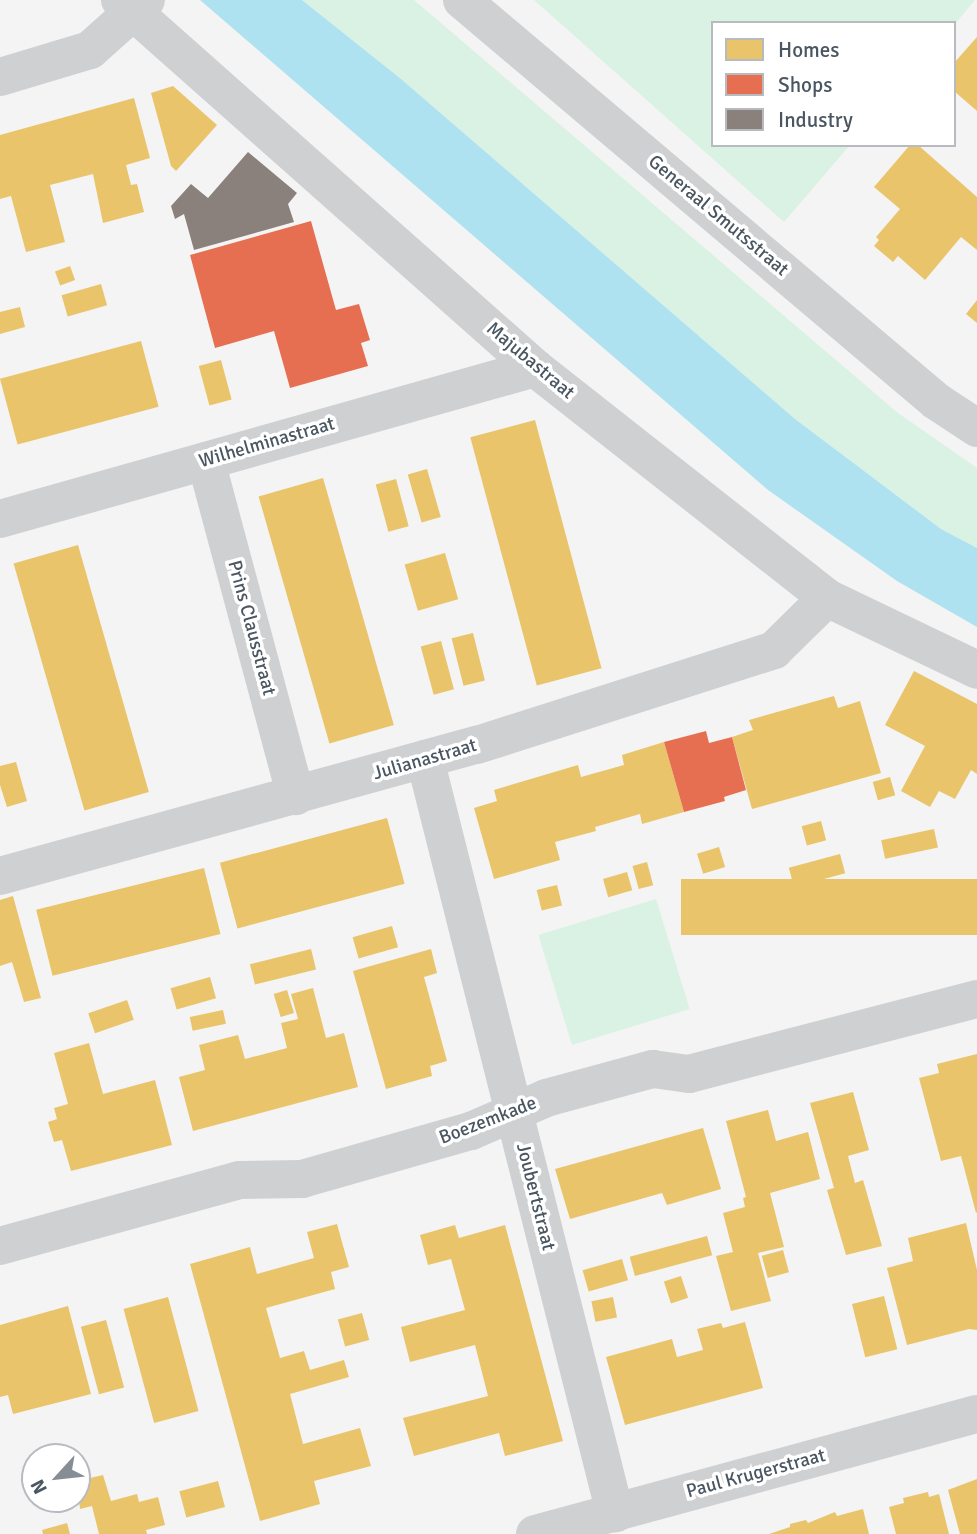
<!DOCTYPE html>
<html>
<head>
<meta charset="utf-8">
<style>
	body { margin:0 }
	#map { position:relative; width:977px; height:1534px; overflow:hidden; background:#f4f4f4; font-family:Signika,sans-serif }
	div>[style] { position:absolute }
	.green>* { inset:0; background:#d9f2e3; transform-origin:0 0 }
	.water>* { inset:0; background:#aee2f0 }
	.homes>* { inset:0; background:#e9c46a; transform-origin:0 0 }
	.shops>* { inset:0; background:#e76f51 }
	.industry>* { inset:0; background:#8a817c }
	.street>* { height:38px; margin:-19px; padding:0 19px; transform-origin:19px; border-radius:19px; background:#ced0d2 }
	span { translate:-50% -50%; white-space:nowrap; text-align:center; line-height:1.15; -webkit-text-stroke:7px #fff; paint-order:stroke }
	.street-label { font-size:19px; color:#4a5661 }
	.legend { position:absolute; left:711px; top:21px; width:245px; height:126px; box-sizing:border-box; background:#fff; border:2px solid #b7bbc0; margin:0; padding:9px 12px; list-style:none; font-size:21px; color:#4a5661 }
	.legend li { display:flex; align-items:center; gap:14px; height:35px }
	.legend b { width:35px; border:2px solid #b7bbc0 }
	.north { position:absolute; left:21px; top:1443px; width:70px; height:70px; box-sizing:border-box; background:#fff; border:2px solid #b7bbc0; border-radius:50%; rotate:243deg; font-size:19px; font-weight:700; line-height:28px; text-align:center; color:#4a5661 }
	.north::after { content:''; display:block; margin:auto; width:24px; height:32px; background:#868d94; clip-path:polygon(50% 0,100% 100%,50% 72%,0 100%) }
</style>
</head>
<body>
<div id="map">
	<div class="green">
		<div style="clip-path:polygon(302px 0,414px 0,898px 413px,977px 468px,977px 548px,941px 529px,795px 419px,401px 79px)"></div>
		<div style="clip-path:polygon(534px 0,975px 0,954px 25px,713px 23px,713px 145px,850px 145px,784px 222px)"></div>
		<div style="left:656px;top:899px;width:115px;height:123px;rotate:73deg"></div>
	</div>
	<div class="water">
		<div style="clip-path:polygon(200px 0,302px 0,401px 79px,795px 419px,941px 529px,977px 548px,977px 627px,897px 581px,768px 490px)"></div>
	</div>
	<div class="homes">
		<div style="clip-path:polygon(977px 37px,977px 111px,954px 91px,954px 63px)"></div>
		<div style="clip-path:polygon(173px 86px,217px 125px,176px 171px,171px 166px,151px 93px)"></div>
		<div style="clip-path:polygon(134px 98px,150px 158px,126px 165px,131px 185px,137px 184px,144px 212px,103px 223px,93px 174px,50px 185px,65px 242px,26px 252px,11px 196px,0 199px,0 135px)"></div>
		<div style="clip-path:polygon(910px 145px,918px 145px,977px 197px,977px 250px,961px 237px,925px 280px,898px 256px,893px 262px,874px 246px,879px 240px,876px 237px,900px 209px,874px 187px)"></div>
		<div style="left:70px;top:266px;width:15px;height:16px;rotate:70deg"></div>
		<div style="left:101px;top:284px;width:22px;height:41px;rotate:74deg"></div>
		<div style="clip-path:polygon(977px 300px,977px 323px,966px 314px)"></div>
		<div style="clip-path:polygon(20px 307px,25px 327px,0 334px,0 312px)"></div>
		<div style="left:141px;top:341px;width:68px;height:146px;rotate:75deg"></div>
		<div style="left:221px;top:360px;width:41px;height:23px;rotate:75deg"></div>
		<div style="left:535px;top:420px;width:257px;height:67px;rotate:75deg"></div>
		<div style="left:427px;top:469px;width:50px;height:20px;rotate:74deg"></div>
		<div style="left:323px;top:478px;width:257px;height:67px;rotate:74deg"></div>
		<div style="left:396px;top:479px;width:49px;height:21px;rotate:75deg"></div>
		<div style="left:78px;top:545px;width:257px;height:67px;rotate:74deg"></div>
		<div style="left:445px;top:553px;width:48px;height:42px;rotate:74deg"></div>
		<div style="left:473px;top:633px;width:49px;height:22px;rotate:76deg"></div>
		<div style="left:441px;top:641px;width:50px;height:21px;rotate:75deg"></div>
		<div style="clip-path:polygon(914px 671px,977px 704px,977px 774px,971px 770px,955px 799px,939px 791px,930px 807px,901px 791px,925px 746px,885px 725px)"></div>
		<div style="clip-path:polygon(834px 696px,838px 708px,860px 701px,881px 773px,752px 809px,732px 737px,753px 730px,749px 720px)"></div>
		<div style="clip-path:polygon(664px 742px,684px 812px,642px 824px,640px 814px,595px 827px,596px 831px,555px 842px,560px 860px,494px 879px,474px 808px,497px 801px,494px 790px,578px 765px,581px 777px,624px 765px,622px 755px)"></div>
		<div style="clip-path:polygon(16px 762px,27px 801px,7px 807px,0 785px,0 766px)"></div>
		<div style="left:890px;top:777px;width:19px;height:18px;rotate:74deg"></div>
		<div style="left:387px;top:818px;width:68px;height:173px;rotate:75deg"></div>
		<div style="left:821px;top:821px;width:20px;height:20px;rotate:75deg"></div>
		<div style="left:934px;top:829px;width:19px;height:54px;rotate:78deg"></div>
		<div style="left:719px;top:847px;width:21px;height:23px;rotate:73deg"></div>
		<div style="left:840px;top:854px;width:20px;height:53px;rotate:75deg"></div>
		<div style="left:647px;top:862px;width:24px;height:15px;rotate:75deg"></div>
		<div style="left:204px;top:868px;width:68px;height:173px;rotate:76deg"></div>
		<div style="left:627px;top:872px;width:19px;height:25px;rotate:74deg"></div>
		<div style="left:748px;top:879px;width:20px;height:54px;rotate:75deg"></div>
		<div style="left:977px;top:879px;width:56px;height:296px;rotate:90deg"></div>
		<div style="left:557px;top:885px;width:21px;height:21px;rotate:76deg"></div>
		<div style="clip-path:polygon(13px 896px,41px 998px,24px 1002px,12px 962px,0 966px,0 900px)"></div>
		<div style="left:392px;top:926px;width:22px;height:41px;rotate:74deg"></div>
		<div style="left:311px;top:949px;width:21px;height:63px;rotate:76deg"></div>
		<div style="clip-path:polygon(431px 949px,437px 973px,424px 977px,447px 1061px,430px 1066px,432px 1076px,386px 1089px,353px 971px)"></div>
		<div style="left:210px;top:977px;width:22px;height:41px;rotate:74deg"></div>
		<div style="clip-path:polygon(313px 988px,326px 1038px,344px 1033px,358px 1087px,193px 1131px,179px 1077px,205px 1070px,199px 1045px,238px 1035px,245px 1059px,287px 1048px,281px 1023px,298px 1019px,291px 994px)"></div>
		<div style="left:287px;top:990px;width:24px;height:14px;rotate:73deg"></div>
		<div style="left:127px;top:1000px;width:21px;height:41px;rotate:71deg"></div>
		<div style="left:223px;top:1010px;width:14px;height:34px;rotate:78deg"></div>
		<div style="clip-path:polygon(89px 1043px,103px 1094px,155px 1080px,172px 1145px,71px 1171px,62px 1140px,54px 1142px,48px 1122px,57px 1119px,54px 1108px,68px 1104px,54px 1053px)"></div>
		<div style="clip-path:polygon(977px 1054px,977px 1212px,976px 1213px,961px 1156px,941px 1161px,919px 1078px,939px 1073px,937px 1064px)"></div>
		<div style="clip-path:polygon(853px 1092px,869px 1150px,848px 1156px,855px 1183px,863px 1180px,882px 1246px,846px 1255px,827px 1190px,834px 1188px,810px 1103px)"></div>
		<div style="clip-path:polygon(768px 1110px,776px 1141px,808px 1132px,820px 1179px,770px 1193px,784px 1247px,758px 1253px,771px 1301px,731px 1311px,716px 1256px,733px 1252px,723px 1213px,745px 1207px,743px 1198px,746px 1197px,726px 1121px)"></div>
		<div style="clip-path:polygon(703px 1128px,721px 1189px,667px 1205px,662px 1193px,570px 1219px,555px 1169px)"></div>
		<div style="clip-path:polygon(966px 1223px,977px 1270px,977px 1330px,969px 1329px,907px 1345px,887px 1268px,913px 1261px,908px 1238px)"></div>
		<div style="clip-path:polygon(337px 1224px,349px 1267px,331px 1272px,335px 1289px,266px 1308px,280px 1358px,304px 1351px,310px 1370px,344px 1360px,349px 1377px,290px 1394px,303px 1444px,360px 1428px,371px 1466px,314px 1481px,320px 1504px,260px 1521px,190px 1264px,250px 1247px,257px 1274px,314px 1258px,307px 1232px)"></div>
		<div style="clip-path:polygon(455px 1225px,459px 1238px,505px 1225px,563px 1441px,505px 1456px,499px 1433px,414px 1456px,403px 1418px,488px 1396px,475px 1345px,410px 1362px,401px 1327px,465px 1310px,451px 1259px,428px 1265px,420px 1235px)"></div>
		<div style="left:707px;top:1236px;width:20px;height:80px;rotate:75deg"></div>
		<div style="left:783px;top:1250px;width:23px;height:22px;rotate:75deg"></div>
		<div style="left:622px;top:1259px;width:22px;height:41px;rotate:74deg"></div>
		<div style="left:681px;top:1276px;width:23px;height:18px;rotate:72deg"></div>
		<div style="left:884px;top:1296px;width:55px;height:33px;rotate:76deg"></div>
		<div style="left:168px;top:1297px;width:118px;height:46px;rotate:75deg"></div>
		<div style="left:613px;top:1297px;width:21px;height:22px;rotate:79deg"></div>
		<div style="clip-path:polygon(68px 1306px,91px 1394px,13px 1414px,8px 1395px,0 1397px,0 1325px)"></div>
		<div style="left:362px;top:1313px;width:28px;height:25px;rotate:75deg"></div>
		<div style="left:106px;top:1320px;width:70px;height:26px;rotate:75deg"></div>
		<div style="clip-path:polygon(745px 1322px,763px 1388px,625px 1425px,606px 1357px,672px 1339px,677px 1357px,703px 1350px,697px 1329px,721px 1323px,723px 1328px)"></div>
		<div style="clip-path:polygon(103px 1475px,111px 1501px,137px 1494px,139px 1502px,158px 1497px,165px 1525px,146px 1530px,147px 1534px,99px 1534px,92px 1506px,80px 1509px,77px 1481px)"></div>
		<div style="clip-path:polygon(977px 1479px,977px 1534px,960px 1534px,948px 1490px)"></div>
		<div style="left:218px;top:1481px;width:27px;height:40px;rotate:75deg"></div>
		<div style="clip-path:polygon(928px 1492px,929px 1497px,939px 1494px,949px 1534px,896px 1534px,889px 1507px,904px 1503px,903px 1498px)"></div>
		<div style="clip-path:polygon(863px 1509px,869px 1534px,769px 1534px,790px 1527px,790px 1524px,806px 1520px,808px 1523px,835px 1512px,837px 1516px)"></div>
		<div style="clip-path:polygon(67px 1523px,70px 1534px,43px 1534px,42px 1530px)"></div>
	</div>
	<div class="shops">
		<div style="clip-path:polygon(311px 221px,336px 310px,359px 304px,370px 340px,361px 343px,368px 366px,290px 388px,274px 331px,215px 348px,190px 255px)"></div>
		<div style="clip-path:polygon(706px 731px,709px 743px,732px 737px,746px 790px,724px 797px,725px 801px,684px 812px,664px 742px)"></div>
	</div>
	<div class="industry">
		<div style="clip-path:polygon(248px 152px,297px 193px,288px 204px,294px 222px,194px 250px,184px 214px,175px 219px,171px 206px,191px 184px,208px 198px)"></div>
	</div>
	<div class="street">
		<div style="left:120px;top:0;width:555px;rotate:41.56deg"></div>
		<div style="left:535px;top:368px;width:372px;rotate:38.2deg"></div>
		<div style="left:827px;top:598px;width:166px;rotate:25.6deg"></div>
		<div style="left:462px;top:0;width:621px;rotate:40.23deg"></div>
		<div style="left:936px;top:401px;width:49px;rotate:33.4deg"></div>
		<div style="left:0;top:77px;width:94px;rotate:-16.7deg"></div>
		<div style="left:90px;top:50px;width:75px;rotate:-41.8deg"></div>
		<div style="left:206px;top:461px;width:347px;rotate:75deg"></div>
		<div style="left:0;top:519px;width:556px;rotate:-15.76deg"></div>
		<div style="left:425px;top:759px;width:778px;rotate:75.86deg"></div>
		<div style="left:0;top:876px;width:495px;rotate:-15.4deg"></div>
		<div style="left:477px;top:745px;width:312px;rotate:-17.7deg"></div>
		<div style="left:774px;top:650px;width:74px;rotate:-44.5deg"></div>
		<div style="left:0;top:1246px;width:248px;rotate:-15.4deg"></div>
		<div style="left:239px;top:1180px;width:63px;rotate:-0.9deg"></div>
		<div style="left:302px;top:1179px;width:176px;rotate:-15.9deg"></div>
		<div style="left:471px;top:1131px;width:82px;rotate:-23.7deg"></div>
		<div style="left:546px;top:1098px;width:111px;rotate:-15.2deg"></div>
		<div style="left:653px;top:1069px;width:36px;rotate:8deg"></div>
		<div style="left:689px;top:1074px;width:298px;rotate:-14.6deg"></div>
		<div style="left:535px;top:1534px;width:458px;rotate:-15.2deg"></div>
	</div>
	<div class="street-label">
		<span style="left:718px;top:216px;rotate:40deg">Generaal Smutsstraat</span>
		<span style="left:530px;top:361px;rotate:40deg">Majubastraat</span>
		<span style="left:267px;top:443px;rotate:-16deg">Wilhelminastraat</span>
		<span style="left:251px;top:628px;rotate:75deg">Prins Clausstraat</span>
		<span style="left:425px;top:760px;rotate:-16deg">Julianastraat</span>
		<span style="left:488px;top:1121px;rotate:-21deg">Boezemkade</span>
		<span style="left:535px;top:1197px;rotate:76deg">Joubertstraat</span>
		<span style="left:756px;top:1474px;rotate:-15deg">Paul Krugerstraat</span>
	</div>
	<ul class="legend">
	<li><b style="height:19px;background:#e9c46a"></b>Homes</li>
	<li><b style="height:19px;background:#e76f51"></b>Shops</li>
	<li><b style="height:19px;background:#8a817c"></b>Industry</li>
	</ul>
	<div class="north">N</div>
</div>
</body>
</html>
